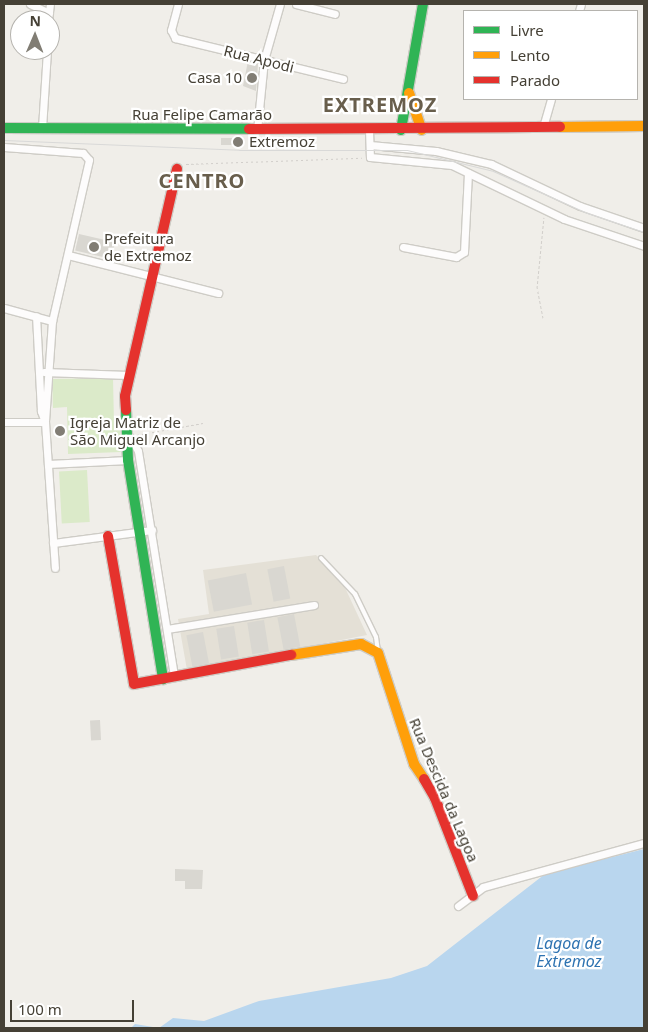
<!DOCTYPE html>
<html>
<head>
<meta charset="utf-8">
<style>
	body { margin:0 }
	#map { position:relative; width:648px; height:1032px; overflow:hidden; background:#f0eee9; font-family:"Noto Sans",sans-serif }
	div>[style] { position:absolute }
	.residential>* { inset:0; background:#e4e0d6 }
	.green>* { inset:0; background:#dbeac9; transform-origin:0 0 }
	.water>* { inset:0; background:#b9d6ee }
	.building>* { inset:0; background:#d9d7d1; transform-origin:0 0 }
	.path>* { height:1px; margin-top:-0.5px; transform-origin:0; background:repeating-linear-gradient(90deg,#d1ceca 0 2.5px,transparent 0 5px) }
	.roads { filter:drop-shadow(1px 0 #ceccc6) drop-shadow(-1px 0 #ceccc6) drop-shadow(0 1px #ceccc6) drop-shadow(0 -1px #ceccc6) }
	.lane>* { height:4px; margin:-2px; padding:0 2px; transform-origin:2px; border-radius:2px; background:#fdfcfc }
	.street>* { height:7px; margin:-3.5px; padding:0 3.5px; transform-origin:3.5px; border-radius:3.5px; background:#fdfcfc }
	.fast>* { height:10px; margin:-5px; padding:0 5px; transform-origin:5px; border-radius:5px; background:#30b455 }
	.slow>* { height:10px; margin:-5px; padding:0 5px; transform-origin:5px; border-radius:5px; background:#ff9f0a }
	.jam>* { height:10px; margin:-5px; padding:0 5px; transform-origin:5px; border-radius:5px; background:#e5322d }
	.tram>* { height:1px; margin:-0.5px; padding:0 0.5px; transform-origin:0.5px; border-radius:0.5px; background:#d9d9d8 }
	.dots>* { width:14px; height:14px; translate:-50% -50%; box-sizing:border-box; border:2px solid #fff; border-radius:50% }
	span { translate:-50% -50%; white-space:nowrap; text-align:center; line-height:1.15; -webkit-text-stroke:4.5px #fff; paint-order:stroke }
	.street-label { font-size:15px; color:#454035 }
	.poi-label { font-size:15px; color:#454035 }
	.right { translate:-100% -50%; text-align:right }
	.left { translate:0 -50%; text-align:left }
	.water-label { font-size:16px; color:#2e73b1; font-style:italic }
	.district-label { font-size:20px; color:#685e4c; font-weight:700; letter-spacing:1px }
	.frame { position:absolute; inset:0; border:5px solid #454035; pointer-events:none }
	.legend { position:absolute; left:463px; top:10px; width:175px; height:90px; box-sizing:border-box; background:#fff; border:1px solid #b5b3ae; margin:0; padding:6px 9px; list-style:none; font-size:15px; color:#454035 }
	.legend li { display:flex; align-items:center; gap:10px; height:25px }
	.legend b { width:25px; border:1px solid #b5b3ae }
	.north { position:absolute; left:10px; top:10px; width:50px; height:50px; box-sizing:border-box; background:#fff; border:1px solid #b5b3ae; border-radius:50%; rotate:1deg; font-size:14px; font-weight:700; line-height:20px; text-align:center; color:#454035 }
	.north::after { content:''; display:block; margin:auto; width:18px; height:22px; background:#817d74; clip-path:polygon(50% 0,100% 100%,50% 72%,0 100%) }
	.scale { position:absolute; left:10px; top:1000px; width:124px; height:22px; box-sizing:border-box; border:2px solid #454035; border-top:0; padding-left:6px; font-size:15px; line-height:18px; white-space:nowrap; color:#454035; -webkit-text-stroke:4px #fff; paint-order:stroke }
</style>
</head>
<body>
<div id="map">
	<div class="residential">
		<div style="clip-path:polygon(316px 555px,341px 579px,367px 635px,187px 670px,178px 619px,209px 614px,203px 570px)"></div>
	</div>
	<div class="green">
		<div style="clip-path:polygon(113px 378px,114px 423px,120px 423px,121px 452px,68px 454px,67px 407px,53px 408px,52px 379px)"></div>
		<div style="left:87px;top:470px;width:52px;height:28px;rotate:87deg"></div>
	</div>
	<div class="water">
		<div style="clip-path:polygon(644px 849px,644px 1028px,131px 1028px,135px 1024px,159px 1028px,173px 1018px,204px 1021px,259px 1001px,391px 978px,427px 966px,545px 874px)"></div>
	</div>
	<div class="building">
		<div style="clip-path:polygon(248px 61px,258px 64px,256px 91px,243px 86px)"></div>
		<div style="left:221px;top:138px;width:21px;height:7px"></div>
		<div style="left:79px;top:234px;width:37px;height:17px;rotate:13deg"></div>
		<div style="left:284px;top:566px;width:33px;height:17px;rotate:79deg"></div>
		<div style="left:246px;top:573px;width:32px;height:39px;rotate:79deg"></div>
		<div style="left:294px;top:614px;width:33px;height:17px;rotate:79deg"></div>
		<div style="left:264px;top:620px;width:32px;height:17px;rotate:81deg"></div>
		<div style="left:234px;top:626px;width:31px;height:18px;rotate:81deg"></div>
		<div style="left:203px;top:632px;width:32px;height:17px;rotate:79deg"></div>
		<div style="left:100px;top:720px;width:20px;height:10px;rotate:87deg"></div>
		<div style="clip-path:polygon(175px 869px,203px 870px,202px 889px,185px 889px,185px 881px,175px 881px)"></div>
	</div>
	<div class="path">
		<div style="left:186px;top:164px;width:176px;rotate:-2deg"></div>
		<div style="left:543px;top:318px;width:31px;rotate:-101deg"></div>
		<div style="left:537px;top:288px;width:71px;rotate:-84.4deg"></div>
		<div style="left:137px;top:435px;width:67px;rotate:-10.3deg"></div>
	</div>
	<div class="roads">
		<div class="lane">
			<div style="left:321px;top:558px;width:50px;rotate:46.6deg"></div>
			<div style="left:355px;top:594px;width:48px;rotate:64deg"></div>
			<div style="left:376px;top:637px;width:14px;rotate:82deg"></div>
		</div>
		<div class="street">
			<div style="left:30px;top:4px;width:21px;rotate:25deg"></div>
			<div style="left:178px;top:4px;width:27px;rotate:105deg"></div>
			<div style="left:171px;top:30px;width:9px;rotate:63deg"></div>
			<div style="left:175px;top:38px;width:173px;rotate:13.7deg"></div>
			<div style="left:296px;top:4px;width:40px;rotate:14.4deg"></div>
			<div style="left:579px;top:11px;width:7px;rotate:-74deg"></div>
			<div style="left:48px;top:20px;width:16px;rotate:-83deg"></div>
			<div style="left:543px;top:127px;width:29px;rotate:-74deg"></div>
			<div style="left:42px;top:128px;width:78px;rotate:-86.3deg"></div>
			<div style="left:257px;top:130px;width:70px;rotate:-84.3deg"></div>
			<div style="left:264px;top:60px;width:58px;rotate:-74.1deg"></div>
			<div style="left:369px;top:130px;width:27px;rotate:88deg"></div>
			<div style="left:370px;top:157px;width:82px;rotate:5.6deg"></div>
			<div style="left:452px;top:165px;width:124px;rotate:25.7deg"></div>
			<div style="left:564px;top:219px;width:84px;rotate:18.6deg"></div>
			<div style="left:370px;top:145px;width:66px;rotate:5.2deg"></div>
			<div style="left:436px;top:151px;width:57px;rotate:13.3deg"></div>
			<div style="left:491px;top:164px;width:98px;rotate:25.3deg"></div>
			<div style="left:580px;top:206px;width:68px;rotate:19deg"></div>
			<div style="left:4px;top:147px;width:79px;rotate:4.3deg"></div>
			<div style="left:83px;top:153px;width:9px;rotate:49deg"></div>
			<div style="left:89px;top:160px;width:165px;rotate:102.9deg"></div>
			<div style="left:52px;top:321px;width:101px;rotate:94deg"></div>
			<div style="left:45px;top:422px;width:146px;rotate:86.1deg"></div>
			<div style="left:403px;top:247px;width:54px;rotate:10.7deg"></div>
			<div style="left:456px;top:257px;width:9px;rotate:-32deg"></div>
			<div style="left:464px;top:252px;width:79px;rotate:-87.1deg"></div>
			<div style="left:68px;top:255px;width:155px;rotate:14.2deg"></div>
			<div style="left:4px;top:308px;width:50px;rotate:15.2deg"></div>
			<div style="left:44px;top:372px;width:84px;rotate:2deg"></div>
			<div style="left:4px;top:422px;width:41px"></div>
			<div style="left:45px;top:422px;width:12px;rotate:-110deg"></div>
			<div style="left:41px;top:411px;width:95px;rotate:-93deg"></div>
			<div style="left:129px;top:436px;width:17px;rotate:59deg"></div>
			<div style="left:138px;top:451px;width:229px;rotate:80.9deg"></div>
			<div style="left:48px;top:464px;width:80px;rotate:-2.9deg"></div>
			<div style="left:53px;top:543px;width:100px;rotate:-7.5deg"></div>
			<div style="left:167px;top:629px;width:149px;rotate:-9.3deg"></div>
			<div style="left:458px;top:906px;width:31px;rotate:-37deg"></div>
			<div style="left:483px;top:887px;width:167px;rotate:-15.3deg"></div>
		</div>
		<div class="fast">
			<div style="left:4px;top:128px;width:245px;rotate:0.2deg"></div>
			<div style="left:401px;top:130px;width:128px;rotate:-80.1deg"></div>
			<div style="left:126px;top:410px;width:50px;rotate:87.7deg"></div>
			<div style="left:128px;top:460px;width:222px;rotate:80.9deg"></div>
		</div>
		<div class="slow">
			<div style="left:409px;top:93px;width:39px;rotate:71deg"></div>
			<div style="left:560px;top:127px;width:84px;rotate:-0.7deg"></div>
			<div style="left:291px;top:655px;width:71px;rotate:-8.9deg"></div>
			<div style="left:361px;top:644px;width:19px;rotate:28deg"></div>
			<div style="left:378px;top:653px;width:117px;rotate:72deg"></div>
			<div style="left:414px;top:764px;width:18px;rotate:56deg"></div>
		</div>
		<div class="jam">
			<div style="left:249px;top:129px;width:311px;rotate:-0.4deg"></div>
			<div style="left:126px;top:410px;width:14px;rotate:-94deg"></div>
			<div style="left:125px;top:396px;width:233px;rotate:-77.1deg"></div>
			<div style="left:108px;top:536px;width:150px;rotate:80deg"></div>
			<div style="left:134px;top:684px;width:160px;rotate:-10.5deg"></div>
			<div style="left:424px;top:779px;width:22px;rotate:60deg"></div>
			<div style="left:435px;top:798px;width:105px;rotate:68.8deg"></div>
		</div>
	</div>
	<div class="tram">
		<div style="left:4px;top:140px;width:235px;rotate:2.4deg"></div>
		<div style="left:239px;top:150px;width:168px"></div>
		<div style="left:407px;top:150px;width:89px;rotate:13.7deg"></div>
		<div style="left:493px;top:171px;width:103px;rotate:24.1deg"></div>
		<div style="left:587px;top:213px;width:60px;rotate:18.4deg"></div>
	</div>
	<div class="dots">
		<div style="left:252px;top:78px;background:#817d74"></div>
		<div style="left:238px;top:142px;background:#817d74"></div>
		<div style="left:94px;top:247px;background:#817d74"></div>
		<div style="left:60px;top:431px;background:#817d74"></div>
	</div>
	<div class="street-label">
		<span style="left:259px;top:59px;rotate:14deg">Rua Apodi</span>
		<span style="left:202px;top:115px">Rua Felipe Camarão</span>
		<span style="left:444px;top:790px;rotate:67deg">Rua Descida da Lagoa</span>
	</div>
	<div class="poi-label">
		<span class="right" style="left:242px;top:78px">Casa 10</span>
		<span class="left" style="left:249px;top:142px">Extremoz</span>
		<span class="left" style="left:104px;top:247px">Prefeitura<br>de Extremoz</span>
		<span class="left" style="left:70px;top:431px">Igreja Matriz de<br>São Miguel Arcanjo</span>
	</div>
	<div class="water-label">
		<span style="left:569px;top:952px">Lagoa de<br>Extremoz</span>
	</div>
	<div class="district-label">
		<span style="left:380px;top:104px">EXTREMOZ</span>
		<span style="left:202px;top:180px">CENTRO</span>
	</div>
	<div class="frame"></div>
	<ul class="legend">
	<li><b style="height:6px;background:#30b455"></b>Livre</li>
	<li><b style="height:6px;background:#ff9f0a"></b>Lento</li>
	<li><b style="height:6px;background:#e5322d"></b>Parado</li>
	</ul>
	<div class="north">N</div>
	<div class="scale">100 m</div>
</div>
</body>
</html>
